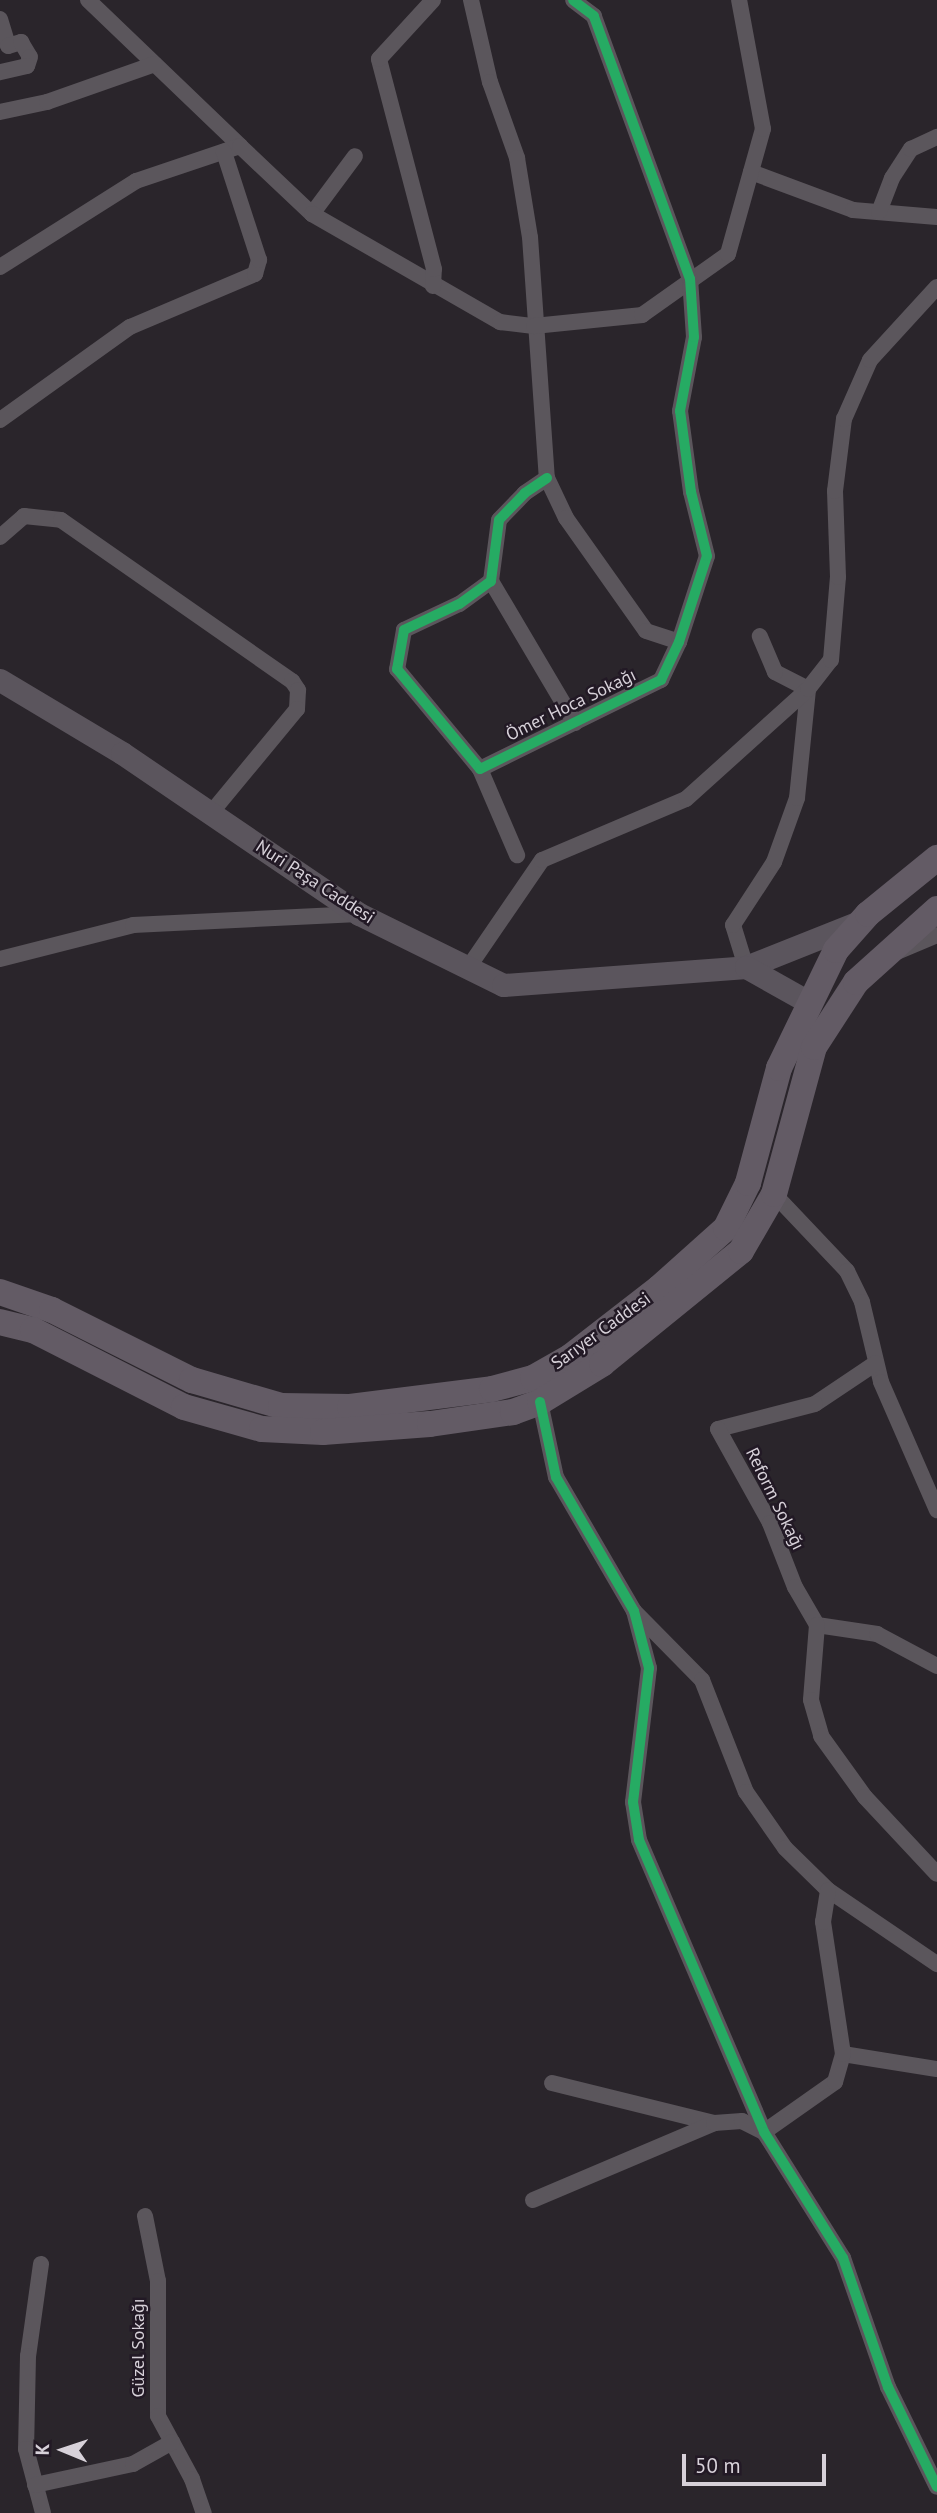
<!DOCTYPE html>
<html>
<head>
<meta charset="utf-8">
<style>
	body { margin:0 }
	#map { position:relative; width:937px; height:2513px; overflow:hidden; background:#2a252b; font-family:"PT Sans",sans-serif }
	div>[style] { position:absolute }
	.street>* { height:16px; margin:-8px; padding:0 8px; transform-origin:8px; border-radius:8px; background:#5b565c }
	.secondary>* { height:23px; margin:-11.5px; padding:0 11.5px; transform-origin:11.5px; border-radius:11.5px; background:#5b555d }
	.primary>* { height:26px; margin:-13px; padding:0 13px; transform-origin:13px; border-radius:13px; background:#635b65 }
	.cycleway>* { height:10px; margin:-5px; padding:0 5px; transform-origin:5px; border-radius:5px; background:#26ab63 }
	span { translate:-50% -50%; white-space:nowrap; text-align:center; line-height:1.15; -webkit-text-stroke:5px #221925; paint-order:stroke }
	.street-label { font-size:18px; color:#d7d1d9 }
	.north { position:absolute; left:28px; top:2415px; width:70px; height:70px; -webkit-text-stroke:5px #221925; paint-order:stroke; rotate:272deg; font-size:19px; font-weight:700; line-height:28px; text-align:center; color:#d7d1d9 }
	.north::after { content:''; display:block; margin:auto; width:24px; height:32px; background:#d7d1d9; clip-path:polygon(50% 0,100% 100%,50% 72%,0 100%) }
	.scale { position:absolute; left:682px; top:2454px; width:144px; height:32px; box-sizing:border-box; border:4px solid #d7d1d9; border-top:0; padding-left:9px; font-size:21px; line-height:24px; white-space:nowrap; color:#d7d1d9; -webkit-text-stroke:5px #221925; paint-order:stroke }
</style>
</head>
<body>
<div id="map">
	<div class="street">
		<div style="left:88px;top:0;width:211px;rotate:43.8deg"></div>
		<div style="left:471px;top:0;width:84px;rotate:77deg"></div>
		<div style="left:490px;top:82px;width:81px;rotate:70.4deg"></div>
		<div style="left:517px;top:158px;width:80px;rotate:80.7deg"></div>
		<div style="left:530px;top:237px;width:242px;rotate:86deg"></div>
		<div style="left:547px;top:478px;width:44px;rotate:64.6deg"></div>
		<div style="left:566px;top:518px;width:138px;rotate:54.7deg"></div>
		<div style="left:646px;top:631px;width:35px;rotate:18deg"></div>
		<div style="left:0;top:19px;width:28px;rotate:73deg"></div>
		<div style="left:8px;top:46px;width:14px;rotate:-17deg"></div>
		<div style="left:21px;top:42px;width:17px;rotate:59deg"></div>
		<div style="left:30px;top:57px;width:9px;rotate:108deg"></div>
		<div style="left:27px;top:66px;width:28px;rotate:167deg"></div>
		<div style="left:0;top:112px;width:48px;rotate:-12deg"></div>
		<div style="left:47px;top:102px;width:114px;rotate:-19.4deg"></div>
		<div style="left:751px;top:172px;width:109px;rotate:20.4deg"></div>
		<div style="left:853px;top:210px;width:84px;rotate:4.8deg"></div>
		<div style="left:879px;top:212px;width:36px;rotate:-69deg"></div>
		<div style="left:892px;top:178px;width:35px;rotate:-57deg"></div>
		<div style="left:911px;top:149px;width:29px;rotate:-25deg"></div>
		<div style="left:312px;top:214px;width:72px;rotate:-53.4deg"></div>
		<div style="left:0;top:267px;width:161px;rotate:-32.3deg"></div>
		<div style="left:136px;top:181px;width:110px;rotate:-18.6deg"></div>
		<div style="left:240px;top:146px;width:99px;rotate:43.4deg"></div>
		<div style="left:312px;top:214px;width:217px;rotate:29.9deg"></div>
		<div style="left:500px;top:322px;width:34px;rotate:7deg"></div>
		<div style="left:534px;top:326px;width:109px;rotate:-5.8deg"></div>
		<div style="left:642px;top:315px;width:105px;rotate:-35.3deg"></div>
		<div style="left:728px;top:254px;width:130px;rotate:-74.4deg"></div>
		<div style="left:763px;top:129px;width:131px;rotate:-100.5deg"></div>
		<div style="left:433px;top:286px;width:17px;rotate:-87deg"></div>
		<div style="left:434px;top:269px;width:217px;rotate:-104.7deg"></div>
		<div style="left:379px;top:59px;width:80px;rotate:-47.5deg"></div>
		<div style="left:0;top:420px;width:160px;rotate:-35.6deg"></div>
		<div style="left:130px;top:327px;width:136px;rotate:-23deg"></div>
		<div style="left:255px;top:274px;width:15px;rotate:-74deg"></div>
		<div style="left:259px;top:260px;width:114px;rotate:-108deg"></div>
		<div style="left:547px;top:478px;width:27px;rotate:146deg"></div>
		<div style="left:525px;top:493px;width:37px;rotate:134deg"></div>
		<div style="left:499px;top:520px;width:62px;rotate:97.5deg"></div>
		<div style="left:491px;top:581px;width:39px;rotate:144deg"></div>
		<div style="left:459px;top:604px;width:61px;rotate:154.7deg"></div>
		<div style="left:404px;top:630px;width:40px;rotate:100deg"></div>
		<div style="left:397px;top:669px;width:130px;rotate:50.3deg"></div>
		<div style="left:480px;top:769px;width:202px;rotate:-26.2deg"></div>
		<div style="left:661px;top:680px;width:42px;rotate:-64.7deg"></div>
		<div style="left:679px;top:642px;width:90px;rotate:-72deg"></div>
		<div style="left:707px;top:556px;width:66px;rotate:-104deg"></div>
		<div style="left:691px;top:492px;width:82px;rotate:-97.7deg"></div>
		<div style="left:680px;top:411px;width:75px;rotate:-79.3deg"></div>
		<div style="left:694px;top:337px;width:58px;rotate:-93.9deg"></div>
		<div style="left:690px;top:279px;width:280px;rotate:-110.1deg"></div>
		<div style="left:594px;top:16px;width:26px;rotate:-143deg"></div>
		<div style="left:0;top:537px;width:32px;rotate:-41deg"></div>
		<div style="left:24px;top:516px;width:37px;rotate:6deg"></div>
		<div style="left:61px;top:520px;width:282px;rotate:34.9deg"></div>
		<div style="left:292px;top:681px;width:11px;rotate:56deg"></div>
		<div style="left:298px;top:690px;width:19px;rotate:93deg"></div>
		<div style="left:297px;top:709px;width:135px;rotate:129.6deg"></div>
		<div style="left:491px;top:581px;width:165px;rotate:59.4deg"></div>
		<div style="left:480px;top:769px;width:94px;rotate:66.7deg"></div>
		<div style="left:897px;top:952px;width:43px;rotate:-23deg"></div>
		<div style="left:0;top:959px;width:137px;rotate:-14.3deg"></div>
		<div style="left:133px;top:925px;width:226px;rotate:-2.8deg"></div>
		<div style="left:746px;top:967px;width:44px;rotate:-107.2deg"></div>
		<div style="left:733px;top:925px;width:75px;rotate:-56.9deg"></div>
		<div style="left:774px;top:862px;width:68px;rotate:-70.2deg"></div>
		<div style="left:797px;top:798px;width:110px;rotate:-84.2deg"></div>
		<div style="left:808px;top:689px;width:37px;rotate:-153deg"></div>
		<div style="left:775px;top:672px;width:39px;rotate:-113deg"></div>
		<div style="left:468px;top:968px;width:131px;rotate:-55.6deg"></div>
		<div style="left:542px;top:860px;width:156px;rotate:-23deg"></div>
		<div style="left:686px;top:799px;width:164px;rotate:-42deg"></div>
		<div style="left:808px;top:689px;width:37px;rotate:-52deg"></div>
		<div style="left:831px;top:660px;width:83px;rotate:-85.2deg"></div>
		<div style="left:838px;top:577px;width:86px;rotate:-92deg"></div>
		<div style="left:835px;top:491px;width:73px;rotate:-82.9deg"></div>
		<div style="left:844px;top:419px;width:64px;rotate:-66.2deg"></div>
		<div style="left:870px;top:360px;width:99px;rotate:-47.5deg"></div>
		<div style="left:774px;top:1194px;width:106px;rotate:46.5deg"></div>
		<div style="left:847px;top:1271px;width:34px;rotate:64deg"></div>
		<div style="left:862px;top:1302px;width:82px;rotate:76.6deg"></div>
		<div style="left:881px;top:1382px;width:140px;rotate:66.4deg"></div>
		<div style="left:876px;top:1363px;width:73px;rotate:146.1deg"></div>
		<div style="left:815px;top:1404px;width:100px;rotate:165.5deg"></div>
		<div style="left:718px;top:1429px;width:107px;rotate:61deg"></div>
		<div style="left:770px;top:1523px;width:69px;rotate:68.7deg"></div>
		<div style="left:795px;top:1587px;width:44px;rotate:59.9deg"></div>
		<div style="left:817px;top:1625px;width:61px;rotate:8.5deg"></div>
		<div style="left:877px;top:1634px;width:68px;rotate:28.1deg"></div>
		<div style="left:540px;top:1402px;width:77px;rotate:78deg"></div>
		<div style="left:556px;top:1477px;width:155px;rotate:59.8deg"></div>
		<div style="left:634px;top:1611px;width:59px;rotate:75.3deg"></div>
		<div style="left:649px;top:1668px;width:135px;rotate:96.8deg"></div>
		<div style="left:633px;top:1802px;width:38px;rotate:81deg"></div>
		<div style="left:639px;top:1840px;width:318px;rotate:66.8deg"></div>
		<div style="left:764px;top:2132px;width:149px;rotate:57.9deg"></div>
		<div style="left:843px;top:2258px;width:137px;rotate:70.8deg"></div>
		<div style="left:888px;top:2387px;width:111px;rotate:63.9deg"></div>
		<div style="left:634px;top:1611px;width:97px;rotate:45.4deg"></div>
		<div style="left:702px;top:1680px;width:120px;rotate:68.6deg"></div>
		<div style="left:746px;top:1792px;width:68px;rotate:55.1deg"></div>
		<div style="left:785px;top:1848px;width:60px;rotate:44.3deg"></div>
		<div style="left:828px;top:1890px;width:132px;rotate:34.2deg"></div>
		<div style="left:817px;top:1625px;width:75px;rotate:94.6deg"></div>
		<div style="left:811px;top:1700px;width:37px;rotate:74deg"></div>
		<div style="left:821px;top:1736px;width:75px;rotate:54.2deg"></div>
		<div style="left:865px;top:1797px;width:105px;rotate:46.9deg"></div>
		<div style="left:843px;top:2054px;width:95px;rotate:9.1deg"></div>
		<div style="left:552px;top:2083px;width:167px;rotate:13.9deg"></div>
		<div style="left:533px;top:2200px;width:197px;rotate:-23deg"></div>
		<div style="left:714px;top:2123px;width:28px;rotate:-4deg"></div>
		<div style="left:742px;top:2121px;width:25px;rotate:27deg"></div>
		<div style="left:764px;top:2132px;width:87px;rotate:-35.2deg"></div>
		<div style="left:835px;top:2082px;width:29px;rotate:-74deg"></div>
		<div style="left:843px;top:2054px;width:134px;rotate:-98.6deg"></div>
		<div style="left:823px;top:1922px;width:32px;rotate:-81deg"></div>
		<div style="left:145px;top:2216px;width:66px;rotate:78.7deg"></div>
		<div style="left:158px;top:2281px;width:135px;rotate:90deg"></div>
		<div style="left:158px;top:2416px;width:72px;rotate:61.6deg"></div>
		<div style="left:192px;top:2479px;width:36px;rotate:71deg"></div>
		<div style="left:41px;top:2264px;width:93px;rotate:98deg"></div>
		<div style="left:28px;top:2356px;width:93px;rotate:91.2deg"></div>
		<div style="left:26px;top:2449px;width:66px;rotate:75.1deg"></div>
		<div style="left:35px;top:2485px;width:100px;rotate:-12.1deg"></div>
		<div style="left:133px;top:2464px;width:45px;rotate:-29.4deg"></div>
	</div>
	<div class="secondary">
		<div style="left:0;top:680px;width:142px;rotate:30.9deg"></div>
		<div style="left:122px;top:753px;width:287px;rotate:34.2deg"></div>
		<div style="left:359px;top:914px;width:161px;rotate:26.2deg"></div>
		<div style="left:503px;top:985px;width:244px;rotate:-4.2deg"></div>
		<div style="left:746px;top:967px;width:122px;rotate:-21.7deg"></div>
		<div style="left:746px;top:967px;width:71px;rotate:29.4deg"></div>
	</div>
	<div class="primary">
		<div style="left:0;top:1292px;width:55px;rotate:19.1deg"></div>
		<div style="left:52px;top:1310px;width:157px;rotate:26.6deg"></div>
		<div style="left:192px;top:1380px;width:93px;rotate:16.3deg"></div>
		<div style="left:281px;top:1406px;width:69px;rotate:0.8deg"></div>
		<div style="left:350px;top:1407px;width:143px;rotate:-7.2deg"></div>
		<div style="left:492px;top:1389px;width:42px;rotate:-15deg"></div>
		<div style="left:533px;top:1378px;width:43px;rotate:-29.6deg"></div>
		<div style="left:570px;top:1357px;width:113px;rotate:-37.8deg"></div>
		<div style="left:659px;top:1288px;width:90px;rotate:-41.8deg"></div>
		<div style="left:726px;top:1228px;width:50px;rotate:-63.9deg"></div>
		<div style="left:748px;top:1183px;width:119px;rotate:-74.9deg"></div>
		<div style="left:779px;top:1068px;width:131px;rotate:-64.2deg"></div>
		<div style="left:836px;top:950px;width:48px;rotate:-48.4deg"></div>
		<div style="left:868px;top:914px;width:89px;rotate:-39.1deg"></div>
		<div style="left:0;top:1322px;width:34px;rotate:14deg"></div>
		<div style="left:33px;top:1330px;width:169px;rotate:27deg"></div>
		<div style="left:184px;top:1407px;width:81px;rotate:15.8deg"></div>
		<div style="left:262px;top:1429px;width:61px;rotate:2.8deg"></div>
		<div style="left:323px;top:1432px;width:107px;rotate:-4.3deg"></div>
		<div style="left:430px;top:1424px;width:84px;rotate:-8.2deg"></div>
		<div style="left:513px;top:1412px;width:29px;rotate:-20deg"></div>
		<div style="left:540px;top:1402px;width:73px;rotate:-31.5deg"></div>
		<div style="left:602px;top:1364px;width:179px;rotate:-39.1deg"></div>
		<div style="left:741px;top:1251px;width:66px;rotate:-59.9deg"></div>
		<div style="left:774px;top:1194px;width:152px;rotate:-74.8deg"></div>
		<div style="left:814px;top:1047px;width:77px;rotate:-57.1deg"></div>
		<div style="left:856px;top:982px;width:109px;rotate:-42deg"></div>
	</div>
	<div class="cycleway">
		<div style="left:547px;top:478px;width:27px;rotate:146deg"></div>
		<div style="left:525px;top:493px;width:37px;rotate:134deg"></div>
		<div style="left:499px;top:520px;width:62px;rotate:97.5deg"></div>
		<div style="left:491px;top:581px;width:39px;rotate:144deg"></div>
		<div style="left:459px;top:604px;width:61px;rotate:154.7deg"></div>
		<div style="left:404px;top:630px;width:40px;rotate:100deg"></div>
		<div style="left:397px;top:669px;width:130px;rotate:50.3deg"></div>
		<div style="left:480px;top:769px;width:202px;rotate:-26.2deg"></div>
		<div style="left:661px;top:680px;width:42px;rotate:-64.7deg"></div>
		<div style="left:679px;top:642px;width:90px;rotate:-72deg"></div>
		<div style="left:707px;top:556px;width:66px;rotate:-104deg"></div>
		<div style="left:691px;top:492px;width:82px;rotate:-97.7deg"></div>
		<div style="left:680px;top:411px;width:75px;rotate:-79.3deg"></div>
		<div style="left:694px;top:337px;width:58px;rotate:-93.9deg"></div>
		<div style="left:690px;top:279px;width:280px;rotate:-110.1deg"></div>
		<div style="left:594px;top:16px;width:26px;rotate:-143deg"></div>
		<div style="left:540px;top:1402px;width:77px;rotate:78deg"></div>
		<div style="left:556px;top:1477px;width:155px;rotate:59.8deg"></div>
		<div style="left:634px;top:1611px;width:59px;rotate:75.3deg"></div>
		<div style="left:649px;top:1668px;width:135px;rotate:96.8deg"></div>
		<div style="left:633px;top:1802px;width:38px;rotate:81deg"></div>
		<div style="left:639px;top:1840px;width:318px;rotate:66.8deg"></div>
		<div style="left:764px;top:2132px;width:149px;rotate:57.9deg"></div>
		<div style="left:843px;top:2258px;width:137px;rotate:70.8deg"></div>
		<div style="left:888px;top:2387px;width:111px;rotate:63.9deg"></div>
	</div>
	<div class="street-label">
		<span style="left:571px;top:705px;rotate:-26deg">Ömer Hoca Sokağı</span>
		<span style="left:315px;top:882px;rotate:33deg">Nuri Paşa Caddesi</span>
		<span style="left:601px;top:1331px;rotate:-36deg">Sarıyer Caddesi</span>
		<span style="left:775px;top:1499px;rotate:64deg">Reform Sokağı</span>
		<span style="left:138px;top:2348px;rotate:-90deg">Güzel Sokağı</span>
	</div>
	<div class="north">K</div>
	<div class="scale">50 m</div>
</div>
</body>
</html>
